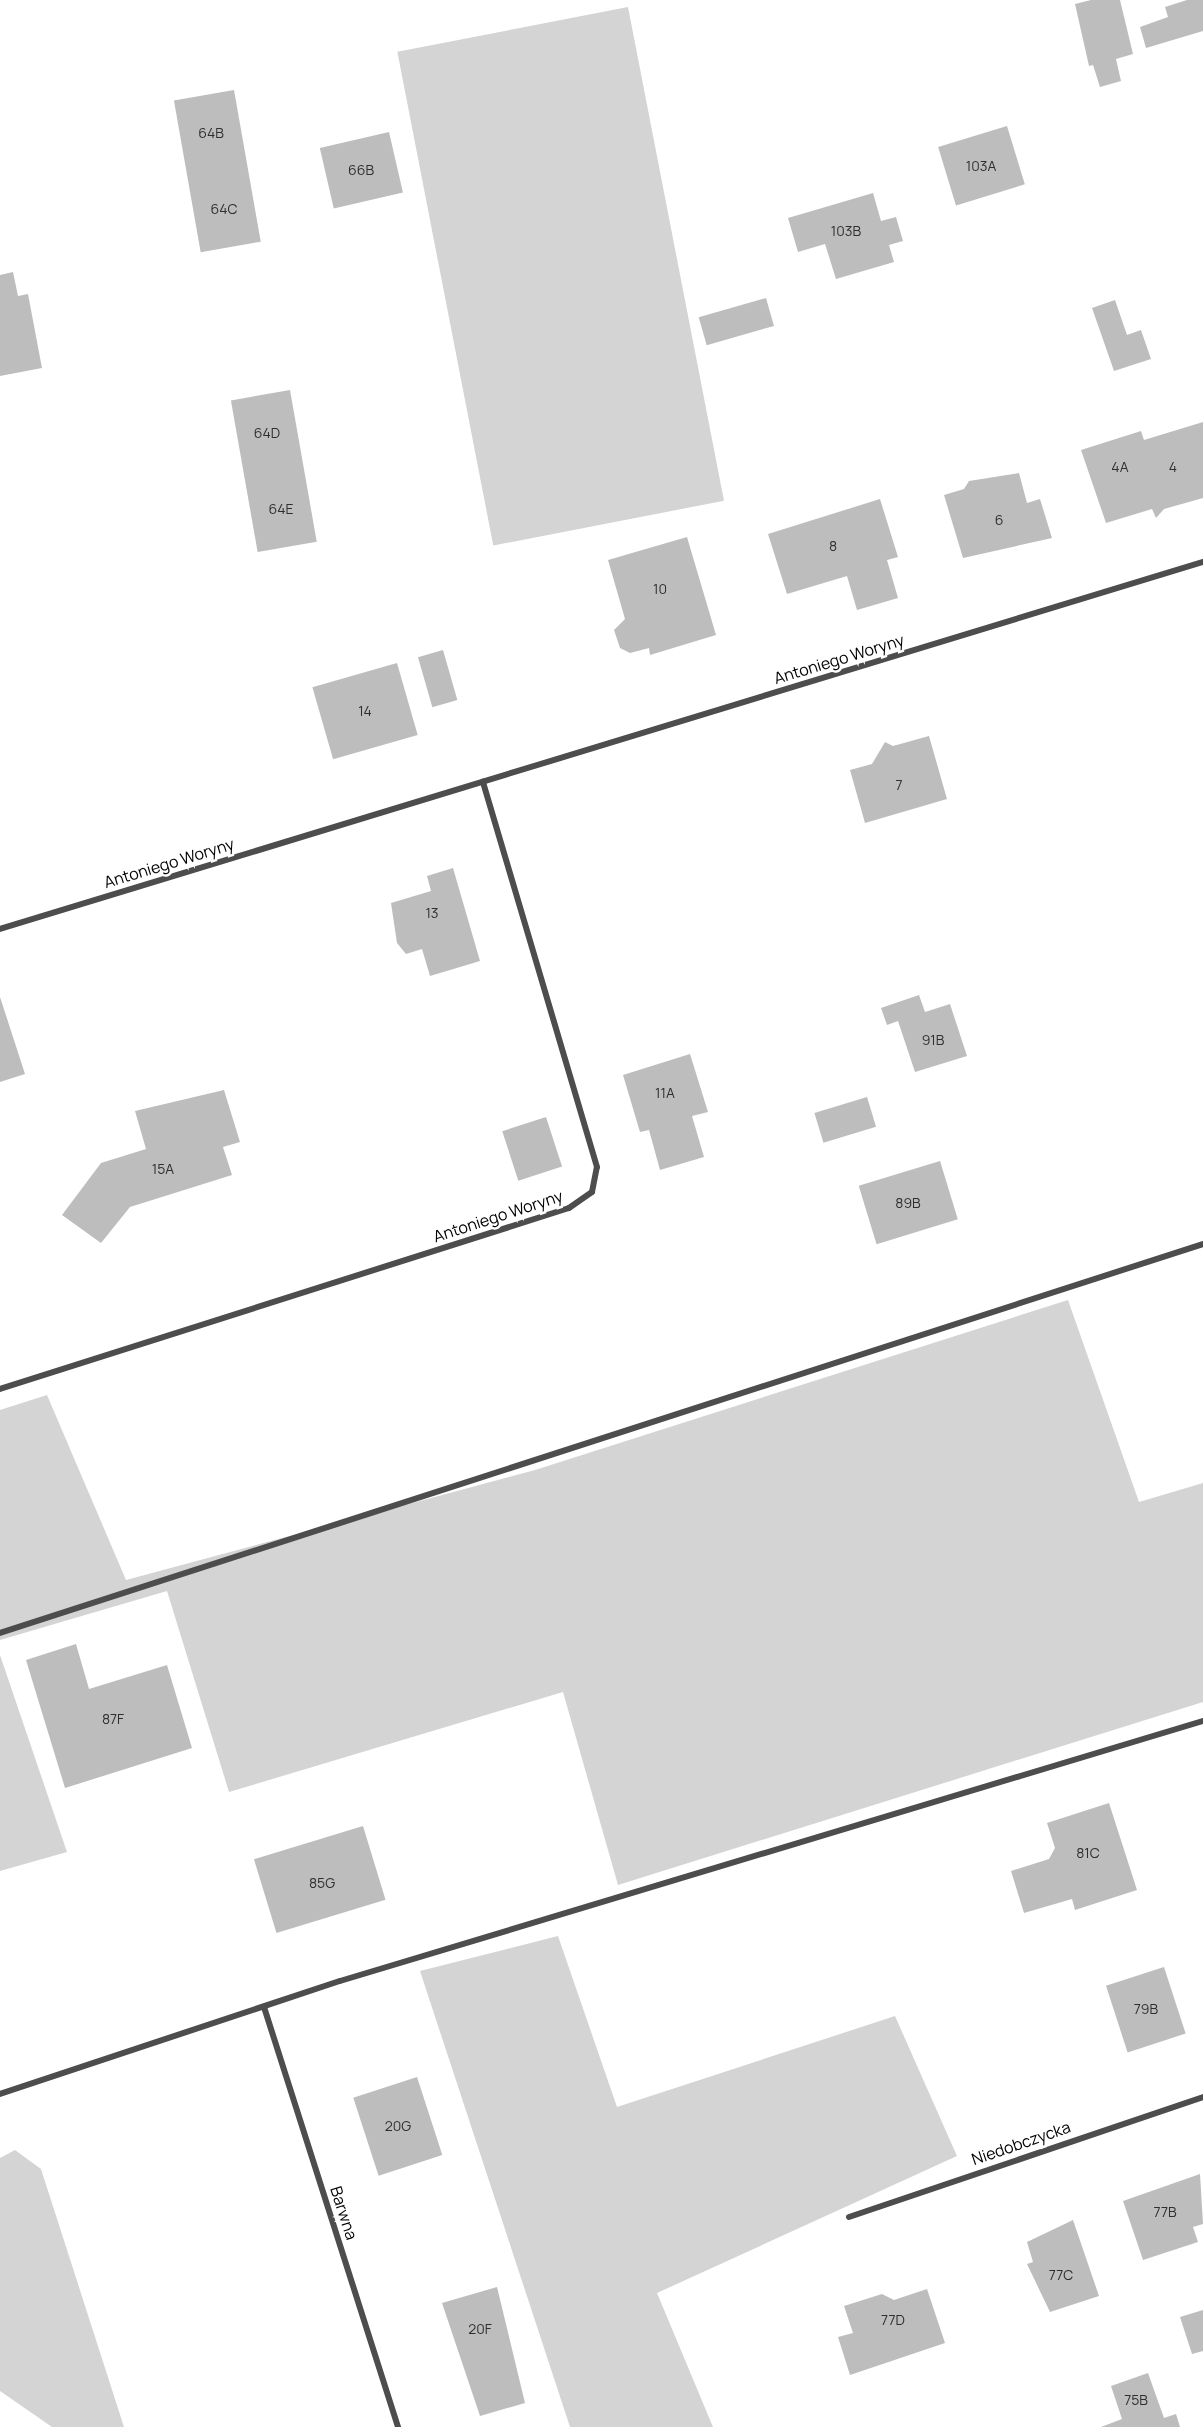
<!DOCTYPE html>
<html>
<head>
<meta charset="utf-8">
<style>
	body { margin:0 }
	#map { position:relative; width:1203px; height:2427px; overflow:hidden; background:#fff; font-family:Manrope,sans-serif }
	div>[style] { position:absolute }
	.green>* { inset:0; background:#d4d4d4; transform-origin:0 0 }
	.building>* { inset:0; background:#bdbdbd; transform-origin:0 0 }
	.street>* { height:6px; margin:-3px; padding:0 3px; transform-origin:3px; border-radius:3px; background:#4d4d4d }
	span { translate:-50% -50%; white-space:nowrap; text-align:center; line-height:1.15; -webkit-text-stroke:5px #fff; paint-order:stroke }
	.number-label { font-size:14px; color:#2f2f2f }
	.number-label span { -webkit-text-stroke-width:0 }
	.street-label { font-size:16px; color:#000 }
</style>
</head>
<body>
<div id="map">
	<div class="green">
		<div style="left:628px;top:7px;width:503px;height:235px;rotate:79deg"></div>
		<div style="clip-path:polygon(1068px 1300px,1139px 1502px,1203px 1483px,1203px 1702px,618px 1885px,563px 1692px,229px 1792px,167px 1591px,0 1640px,0 1410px,47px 1395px,126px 1580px,535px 1470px)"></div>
		<div style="clip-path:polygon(0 1655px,67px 1852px,0 1871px)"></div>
		<div style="clip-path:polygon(558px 1936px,617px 2107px,895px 2016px,957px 2156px,657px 2293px,713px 2427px,570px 2427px,420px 1971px)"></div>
		<div style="clip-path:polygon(15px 2150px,41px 2169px,124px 2427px,52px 2427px,0 2391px,0 2158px)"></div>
	</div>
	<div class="building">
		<div style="clip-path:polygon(1091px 0,1120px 0,1133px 54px,1116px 59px,1121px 81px,1100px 87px,1093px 65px,1089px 66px,1075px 4px)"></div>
		<div style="clip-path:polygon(1187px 0,1203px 0,1203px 31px,1146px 48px,1140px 27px,1168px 17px,1165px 7px)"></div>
		<div style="left:234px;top:90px;width:154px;height:61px;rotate:80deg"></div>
		<div style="left:1007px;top:126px;width:61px;height:72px;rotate:73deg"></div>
		<div style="left:389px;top:132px;width:62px;height:71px;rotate:77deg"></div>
		<div style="clip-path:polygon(873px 193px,881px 221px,896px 217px,903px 241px,889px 245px,894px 262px,836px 279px,825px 244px,798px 252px,788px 218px)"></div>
		<div style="clip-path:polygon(13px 272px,18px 296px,28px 294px,42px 368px,0 376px,0 275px)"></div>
		<div style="left:766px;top:298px;width:29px;height:70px;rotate:74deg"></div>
		<div style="clip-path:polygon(1115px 300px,1127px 335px,1141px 330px,1151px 359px,1114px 371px,1092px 308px)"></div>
		<div style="left:290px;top:390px;width:154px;height:60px;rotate:80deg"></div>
		<div style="clip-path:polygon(1203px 422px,1203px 498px,1164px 509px,1156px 518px,1152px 509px,1106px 523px,1081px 450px,1141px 431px,1144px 440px)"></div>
		<div style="clip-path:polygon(1019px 473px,1027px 503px,1040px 499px,1052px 538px,963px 558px,944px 495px,964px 489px,969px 481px)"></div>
		<div style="clip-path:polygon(880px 499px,898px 557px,887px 560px,898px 598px,857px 610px,847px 576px,787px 594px,768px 534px)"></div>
		<div style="clip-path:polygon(687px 537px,716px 635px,650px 655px,649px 648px,630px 653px,620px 648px,614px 630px,625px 619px,608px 560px)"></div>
		<div style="left:443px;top:650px;width:52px;height:26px;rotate:74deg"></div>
		<div style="left:397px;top:663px;width:75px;height:88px;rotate:74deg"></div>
		<div style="clip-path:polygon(929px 736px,947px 799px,865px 823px,850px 770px,872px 764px,885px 742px,893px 746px)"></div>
		<div style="clip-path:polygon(453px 868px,480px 961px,430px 976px,422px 949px,406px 954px,397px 943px,391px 903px,431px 891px,427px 876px)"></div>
		<div style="clip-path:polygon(919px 995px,925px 1012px,950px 1004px,967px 1056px,915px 1072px,898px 1021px,887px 1025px,881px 1008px)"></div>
		<div style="clip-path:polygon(0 997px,25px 1074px,0 1082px)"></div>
		<div style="clip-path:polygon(690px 1054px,708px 1112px,692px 1116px,704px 1157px,660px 1170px,649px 1130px,640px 1132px,623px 1075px)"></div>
		<div style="clip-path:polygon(224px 1090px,240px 1142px,223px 1147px,232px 1175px,130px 1207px,101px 1243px,62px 1215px,101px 1163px,146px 1149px,135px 1111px)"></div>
		<div style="left:867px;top:1097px;width:31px;height:55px;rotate:73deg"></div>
		<div style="left:546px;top:1117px;width:52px;height:46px;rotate:72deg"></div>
		<div style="left:940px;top:1161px;width:61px;height:85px;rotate:73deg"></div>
		<div style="clip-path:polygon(76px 1644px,89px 1689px,167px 1665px,192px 1748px,65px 1788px,26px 1660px)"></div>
		<div style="clip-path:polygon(1109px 1803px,1137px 1890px,1075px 1910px,1072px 1899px,1024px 1913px,1011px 1871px,1049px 1859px,1055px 1848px,1047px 1823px)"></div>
		<div style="left:363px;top:1826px;width:77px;height:114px;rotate:73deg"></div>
		<div style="left:1164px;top:1967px;width:70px;height:61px;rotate:72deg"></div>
		<div style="left:417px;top:2077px;width:82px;height:67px;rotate:72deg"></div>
		<div style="clip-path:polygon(1200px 2174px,1203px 2224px,1193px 2227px,1198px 2242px,1143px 2260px,1123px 2201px)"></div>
		<div style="clip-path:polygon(1073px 2220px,1099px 2296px,1050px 2312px,1027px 2264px,1033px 2262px,1027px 2242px)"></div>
		<div style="clip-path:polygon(497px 2287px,525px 2403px,480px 2416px,442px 2303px)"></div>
		<div style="clip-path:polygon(927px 2289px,945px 2343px,850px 2375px,838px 2337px,853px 2333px,844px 2306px,882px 2294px,894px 2300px)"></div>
		<div style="clip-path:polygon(1203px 2310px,1203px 2351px,1192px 2354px,1180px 2317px)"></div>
		<div style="clip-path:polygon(1148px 2373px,1164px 2418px,1176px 2414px,1180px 2427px,1101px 2427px,1122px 2419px,1111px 2386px)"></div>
	</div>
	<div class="street">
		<div style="left:0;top:929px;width:1258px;rotate:-16.97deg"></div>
		<div style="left:0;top:1389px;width:597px;rotate:-17.65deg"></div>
		<div style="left:569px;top:1208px;width:28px;rotate:-35deg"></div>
		<div style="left:592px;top:1192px;width:25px;rotate:-79deg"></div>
		<div style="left:597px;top:1167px;width:402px;rotate:-106.5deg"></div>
		<div style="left:0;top:1633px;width:1264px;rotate:-17.92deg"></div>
		<div style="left:264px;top:2007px;width:441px;rotate:72.3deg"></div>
		<div style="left:0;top:2094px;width:358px;rotate:-18.4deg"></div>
		<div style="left:340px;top:1981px;width:901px;rotate:-16.77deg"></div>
		<div style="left:849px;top:2217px;width:374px;rotate:-18.7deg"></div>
	</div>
	<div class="number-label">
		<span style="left:211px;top:133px">64B</span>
		<span style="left:981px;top:166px">103A</span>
		<span style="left:361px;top:170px">66B</span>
		<span style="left:224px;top:209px">64C</span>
		<span style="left:846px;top:231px">103B</span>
		<span style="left:267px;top:433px">64D</span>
		<span style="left:1120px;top:467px">4A</span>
		<span style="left:1173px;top:467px">4</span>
		<span style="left:281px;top:509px">64E</span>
		<span style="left:999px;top:520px">6</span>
		<span style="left:833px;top:546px">8</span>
		<span style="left:660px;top:589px">10</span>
		<span style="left:365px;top:711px">14</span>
		<span style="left:899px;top:785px">7</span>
		<span style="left:432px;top:913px">13</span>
		<span style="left:933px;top:1040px">91B</span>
		<span style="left:665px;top:1093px">11A</span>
		<span style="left:163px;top:1169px">15A</span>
		<span style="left:908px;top:1203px">89B</span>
		<span style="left:113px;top:1719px">87F</span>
		<span style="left:1088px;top:1853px">81C</span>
		<span style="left:322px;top:1883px">85G</span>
		<span style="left:1146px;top:2009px">79B</span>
		<span style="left:398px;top:2126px">20G</span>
		<span style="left:1165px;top:2212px">77B</span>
		<span style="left:1061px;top:2275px">77C</span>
		<span style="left:893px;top:2320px">77D</span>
		<span style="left:480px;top:2329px">20F</span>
		<span style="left:1136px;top:2400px">75B</span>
	</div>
	<div class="street-label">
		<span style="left:839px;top:659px;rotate:-17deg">Antoniego Woryny</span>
		<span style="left:169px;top:863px;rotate:-17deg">Antoniego Woryny</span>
		<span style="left:498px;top:1216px;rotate:-18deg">Antoniego Woryny</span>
		<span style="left:1021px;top:2143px;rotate:-19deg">Niedobczycka</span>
		<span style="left:344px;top:2213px;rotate:72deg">Barwna</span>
	</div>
</div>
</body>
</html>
